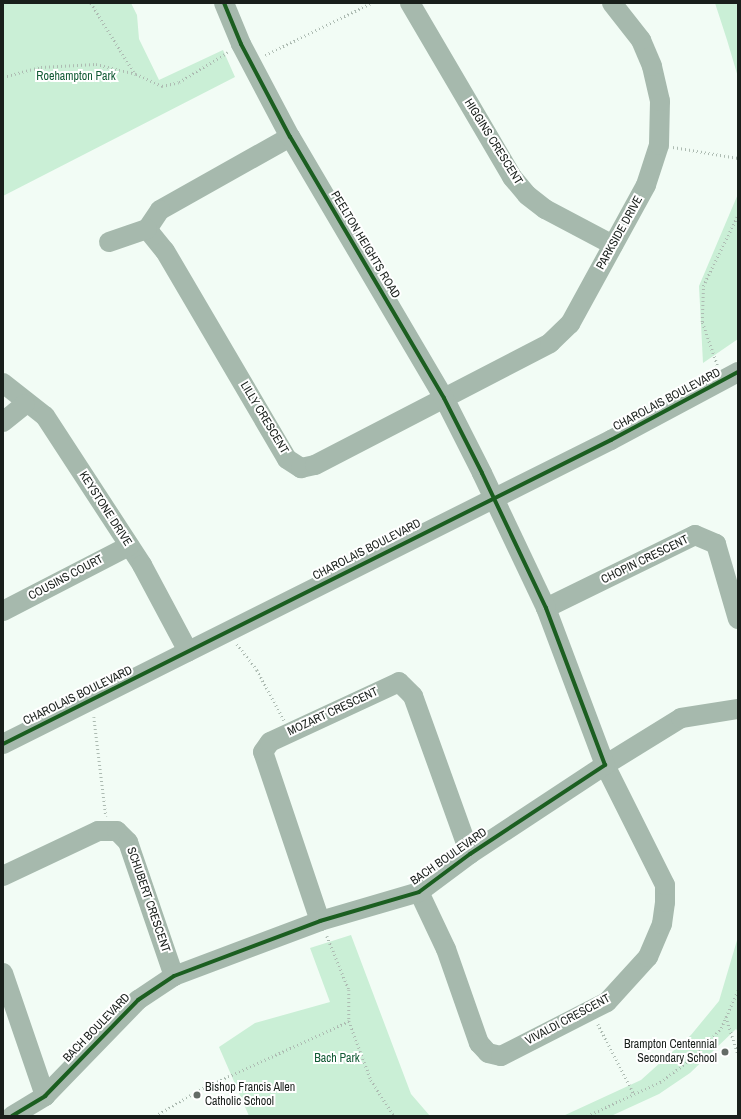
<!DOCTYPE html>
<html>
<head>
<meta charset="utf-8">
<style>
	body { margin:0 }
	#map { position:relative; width:741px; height:1119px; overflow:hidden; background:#f2fcf5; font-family:"Archivo Narrow",sans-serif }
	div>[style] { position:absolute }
	.green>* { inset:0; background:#caefd6 }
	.path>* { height:2.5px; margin-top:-1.25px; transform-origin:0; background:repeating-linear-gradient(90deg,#adbbb2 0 1px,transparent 0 4px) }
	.minor>* { height:20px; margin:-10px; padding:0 10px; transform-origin:10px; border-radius:10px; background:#a6b9ad }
	.cycleway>* { height:4px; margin:-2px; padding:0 2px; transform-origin:2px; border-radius:2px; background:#1b5e20 }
	.dots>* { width:11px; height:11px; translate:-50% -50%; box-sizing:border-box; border:2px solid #fff; border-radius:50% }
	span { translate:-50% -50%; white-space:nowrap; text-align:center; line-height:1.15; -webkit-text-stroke:4px #fff; paint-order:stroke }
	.park-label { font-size:12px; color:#125a35 }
	.street-label { font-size:12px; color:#191f1b }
	.poi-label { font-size:12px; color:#191f1b }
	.right { translate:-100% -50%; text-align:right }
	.left { translate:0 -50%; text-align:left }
	.frame { position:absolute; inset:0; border:4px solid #191f1b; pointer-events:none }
</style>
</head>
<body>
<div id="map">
	<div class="green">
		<div style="clip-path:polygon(3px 3px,131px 3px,137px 15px,139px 39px,159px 80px,223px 50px,235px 77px,3px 196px)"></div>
		<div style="clip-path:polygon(715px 3px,738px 3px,738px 77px,727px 40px)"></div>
		<div style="clip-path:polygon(738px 194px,738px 339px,703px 363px,699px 286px)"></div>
		<div style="clip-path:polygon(351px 935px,411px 1094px,430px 1116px,249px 1116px,219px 1047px,255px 1023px,330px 1002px,310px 948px)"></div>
		<div style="clip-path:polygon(738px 937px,738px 1032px,736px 1029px,690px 1073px,659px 1094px,611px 1116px,563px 1116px,641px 1080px,691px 1035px,719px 1001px)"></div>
	</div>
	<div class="path">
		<div style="left:91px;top:3px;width:84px;rotate:58.2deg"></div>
		<div style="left:265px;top:55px;width:118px;rotate:-26.1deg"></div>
		<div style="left:3px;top:77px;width:39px;rotate:-15deg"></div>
		<div style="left:41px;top:67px;width:55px;rotate:-3.1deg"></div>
		<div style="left:96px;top:64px;width:41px;rotate:14deg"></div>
		<div style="left:136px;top:74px;width:29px;rotate:25deg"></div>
		<div style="left:162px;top:86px;width:17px;rotate:-13deg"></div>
		<div style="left:179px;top:82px;width:57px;rotate:-31.5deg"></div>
		<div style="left:673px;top:147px;width:66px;rotate:9.6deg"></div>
		<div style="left:717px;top:365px;width:46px;rotate:-109.2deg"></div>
		<div style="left:702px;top:322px;width:36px;rotate:-88deg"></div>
		<div style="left:703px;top:286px;width:79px;rotate:-63.8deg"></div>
		<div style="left:237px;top:644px;width:33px;rotate:52deg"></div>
		<div style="left:257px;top:670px;width:57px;rotate:61.6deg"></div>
		<div style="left:94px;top:717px;width:100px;rotate:83.1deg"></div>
		<div style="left:327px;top:936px;width:58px;rotate:67.8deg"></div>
		<div style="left:349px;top:990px;width:31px;rotate:90deg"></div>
		<div style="left:349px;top:1021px;width:63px;rotate:69.6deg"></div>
		<div style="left:371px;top:1080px;width:43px;rotate:57.4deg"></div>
		<div style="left:726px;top:1017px;width:39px;rotate:72deg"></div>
		<div style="left:598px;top:1024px;width:79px;rotate:62.8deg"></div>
		<div style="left:155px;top:1116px;width:51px;rotate:-30.6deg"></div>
		<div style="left:199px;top:1090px;width:165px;rotate:-24.7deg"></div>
		<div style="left:587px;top:1116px;width:81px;rotate:-25deg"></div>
		<div style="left:660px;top:1082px;width:42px;rotate:-36.3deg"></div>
		<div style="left:694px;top:1057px;width:40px;rotate:-47deg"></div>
		<div style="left:721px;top:1028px;width:42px;rotate:-65.9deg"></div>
	</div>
	<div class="minor">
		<div style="left:410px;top:3px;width:202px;rotate:59.6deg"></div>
		<div style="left:512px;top:177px;width:23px;rotate:50deg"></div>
		<div style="left:527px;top:195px;width:23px;rotate:38deg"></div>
		<div style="left:545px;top:209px;width:77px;rotate:27.9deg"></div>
		<div style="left:290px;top:137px;width:149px;rotate:150.7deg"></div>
		<div style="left:160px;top:210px;width:23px;rotate:124deg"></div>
		<div style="left:147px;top:229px;width:28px;rotate:51deg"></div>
		<div style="left:165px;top:251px;width:241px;rotate:59.6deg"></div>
		<div style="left:287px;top:459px;width:17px;rotate:33deg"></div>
		<div style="left:301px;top:468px;width:14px;rotate:-12deg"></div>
		<div style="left:315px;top:465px;width:265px;rotate:-27.4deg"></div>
		<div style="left:550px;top:343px;width:28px;rotate:-44deg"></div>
		<div style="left:570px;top:324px;width:158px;rotate:-61.3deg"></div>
		<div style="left:646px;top:185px;width:42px;rotate:-72deg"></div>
		<div style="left:659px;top:145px;width:44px;rotate:-88.7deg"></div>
		<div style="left:660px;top:101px;width:36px;rotate:-103deg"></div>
		<div style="left:652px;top:66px;width:28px;rotate:-113deg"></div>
		<div style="left:641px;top:40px;width:47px;rotate:-128.1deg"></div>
		<div style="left:109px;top:242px;width:40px;rotate:-18.9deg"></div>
		<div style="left:3px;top:383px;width:53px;rotate:38.2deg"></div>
		<div style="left:45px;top:416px;width:178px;rotate:56.9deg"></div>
		<div style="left:142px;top:565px;width:98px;rotate:61.9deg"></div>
		<div style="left:3px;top:422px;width:28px;rotate:-39deg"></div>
		<div style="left:546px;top:608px;width:166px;rotate:-26.1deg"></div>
		<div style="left:695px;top:535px;width:23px;rotate:23deg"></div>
		<div style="left:716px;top:544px;width:78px;rotate:73.7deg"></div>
		<div style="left:3px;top:611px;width:142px;rotate:-27.3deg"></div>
		<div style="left:3px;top:744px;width:680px;rotate:-26.57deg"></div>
		<div style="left:611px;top:440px;width:144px;rotate:-28.2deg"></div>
		<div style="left:3px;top:876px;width:105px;rotate:-25.3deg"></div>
		<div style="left:98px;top:831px;width:19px"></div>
		<div style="left:117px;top:831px;width:16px;rotate:45deg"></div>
		<div style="left:128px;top:842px;width:142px;rotate:71.1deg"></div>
		<div style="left:419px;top:892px;width:63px;rotate:64.7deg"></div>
		<div style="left:446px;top:949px;width:100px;rotate:70.7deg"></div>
		<div style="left:479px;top:1043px;width:13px;rotate:48deg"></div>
		<div style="left:488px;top:1053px;width:13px;rotate:13deg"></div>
		<div style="left:501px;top:1056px;width:119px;rotate:-27deg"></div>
		<div style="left:607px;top:1002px;width:61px;rotate:-47.7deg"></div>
		<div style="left:648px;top:957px;width:36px;rotate:-67deg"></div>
		<div style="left:662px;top:924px;width:22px;rotate:-82deg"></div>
		<div style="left:665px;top:902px;width:17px;rotate:-90deg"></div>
		<div style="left:665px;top:885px;width:134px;rotate:-116.6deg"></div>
		<div style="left:605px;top:765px;width:89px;rotate:-31.7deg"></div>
		<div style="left:681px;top:718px;width:58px;rotate:-9deg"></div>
		<div style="left:320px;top:921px;width:178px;rotate:-108.6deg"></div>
		<div style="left:263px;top:752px;width:12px;rotate:-55deg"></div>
		<div style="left:270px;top:742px;width:142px;rotate:-24.9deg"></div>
		<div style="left:399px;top:682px;width:20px;rotate:45deg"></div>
		<div style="left:413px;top:696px;width:168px;rotate:70.2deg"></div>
		<div style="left:3px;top:973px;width:130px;rotate:71.1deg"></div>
		<div style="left:12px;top:1116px;width:39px;rotate:-31deg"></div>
		<div style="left:45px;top:1096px;width:134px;rotate:-45.9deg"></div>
		<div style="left:138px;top:1000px;width:43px;rotate:-33.7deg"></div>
		<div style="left:174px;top:976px;width:156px;rotate:-20.6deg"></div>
		<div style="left:320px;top:921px;width:103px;rotate:-16.3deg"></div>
		<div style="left:419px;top:892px;width:64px;rotate:-36.7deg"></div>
		<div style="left:470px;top:854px;width:162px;rotate:-33.4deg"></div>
		<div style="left:605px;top:765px;width:168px;rotate:-110.6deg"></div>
		<div style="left:546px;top:608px;width:149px;rotate:-115.4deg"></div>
		<div style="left:482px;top:473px;width:84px;rotate:-116.9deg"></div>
		<div style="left:444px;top:398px;width:303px;rotate:-120.5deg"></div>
		<div style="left:290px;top:137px;width:105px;rotate:-117.8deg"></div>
		<div style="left:241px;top:44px;width:44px;rotate:-112.5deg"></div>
	</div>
	<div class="cycleway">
		<div style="left:3px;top:744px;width:680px;rotate:-26.57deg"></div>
		<div style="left:611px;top:440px;width:144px;rotate:-28.2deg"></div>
		<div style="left:12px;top:1116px;width:39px;rotate:-31deg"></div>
		<div style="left:45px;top:1096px;width:134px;rotate:-45.9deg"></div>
		<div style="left:138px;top:1000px;width:43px;rotate:-33.7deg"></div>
		<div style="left:174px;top:976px;width:156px;rotate:-20.6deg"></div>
		<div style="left:320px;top:921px;width:103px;rotate:-16.3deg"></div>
		<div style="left:419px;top:892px;width:64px;rotate:-36.7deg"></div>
		<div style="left:470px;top:854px;width:162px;rotate:-33.4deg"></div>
		<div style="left:605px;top:765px;width:168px;rotate:-110.6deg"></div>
		<div style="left:546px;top:608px;width:149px;rotate:-115.4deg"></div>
		<div style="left:482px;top:473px;width:84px;rotate:-116.9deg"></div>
		<div style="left:444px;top:398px;width:303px;rotate:-120.5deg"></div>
		<div style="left:290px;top:137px;width:105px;rotate:-117.8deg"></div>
		<div style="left:241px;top:44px;width:44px;rotate:-112.5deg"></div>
	</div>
	<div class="dots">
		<div style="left:725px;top:1052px;background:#656c67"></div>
		<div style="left:197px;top:1095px;background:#656c67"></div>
	</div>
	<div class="park-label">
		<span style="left:76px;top:77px">Roehampton Park</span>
		<span style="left:337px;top:1059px">Bach Park</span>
	</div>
	<div class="street-label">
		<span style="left:493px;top:142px;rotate:58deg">HIGGINS CRESCENT</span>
		<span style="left:620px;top:233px;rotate:-61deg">PARKSIDE DRIVE</span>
		<span style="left:365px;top:245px;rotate:59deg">PEELTON HEIGHTS ROAD</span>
		<span style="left:667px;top:400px;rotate:-28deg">CHAROLAIS BOULEVARD</span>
		<span style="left:264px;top:418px;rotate:59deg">LILLY CRESCENT</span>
		<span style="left:105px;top:509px;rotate:57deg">KEYSTONE DRIVE</span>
		<span style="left:367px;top:550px;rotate:-27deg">CHAROLAIS BOULEVARD</span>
		<span style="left:645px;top:560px;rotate:-26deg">CHOPIN CRESCENT</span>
		<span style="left:66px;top:578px;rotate:-28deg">COUSINS COURT</span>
		<span style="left:78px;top:696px;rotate:-26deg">CHAROLAIS BOULEVARD</span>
		<span style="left:333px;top:712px;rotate:-25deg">MOZART CRESCENT</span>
		<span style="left:449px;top:857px;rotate:-35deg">BACH BOULEVARD</span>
		<span style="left:148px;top:900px;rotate:71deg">SCHUBERT CRESCENT</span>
		<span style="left:568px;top:1020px;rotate:-28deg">VIVALDI CRESCENT</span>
		<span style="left:97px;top:1028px;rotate:-46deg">BACH BOULEVARD</span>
	</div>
	<div class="poi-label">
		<span class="right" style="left:717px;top:1052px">Brampton Centennial<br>Secondary School</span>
		<span class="left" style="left:205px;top:1095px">Bishop Francis Allen<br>Catholic School</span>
	</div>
	<div class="frame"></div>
</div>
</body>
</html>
